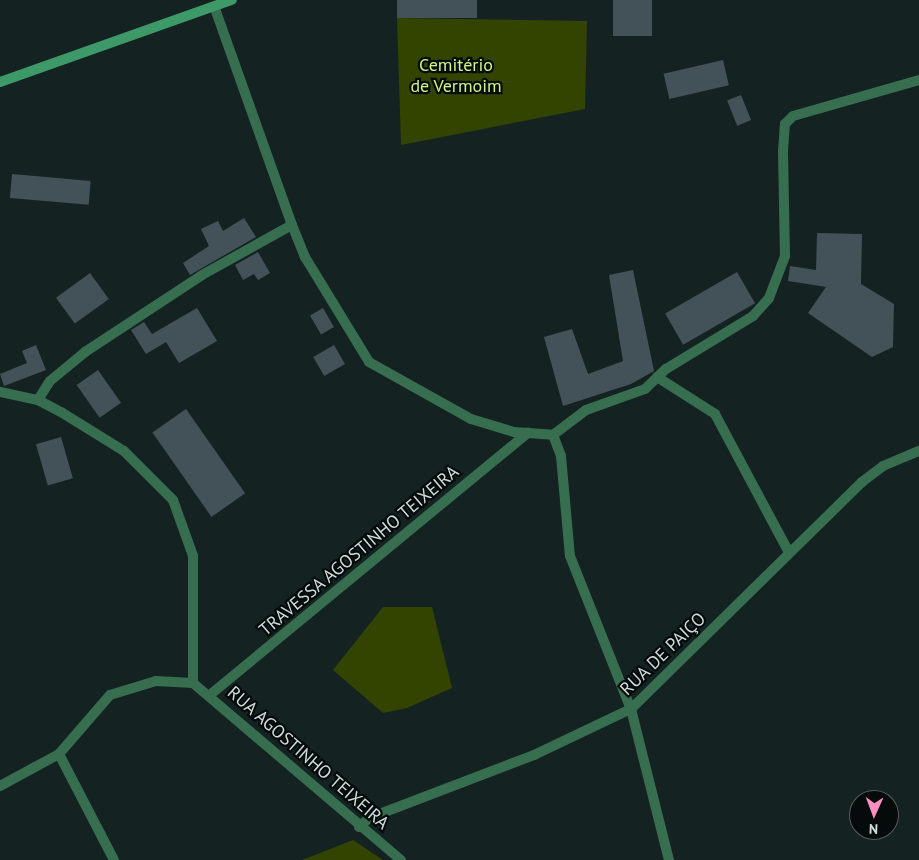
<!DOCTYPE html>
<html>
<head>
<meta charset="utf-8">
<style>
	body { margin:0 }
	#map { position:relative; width:919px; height:860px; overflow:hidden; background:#142322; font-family:"PT Sans",sans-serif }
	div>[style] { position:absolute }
	.green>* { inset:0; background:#324400 }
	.building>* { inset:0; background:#435258; transform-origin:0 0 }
	.lane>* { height:10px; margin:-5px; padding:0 5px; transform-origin:5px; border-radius:5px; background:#376e4f }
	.street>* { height:10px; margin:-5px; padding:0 5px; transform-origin:5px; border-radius:5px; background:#376e4f }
	.secondary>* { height:10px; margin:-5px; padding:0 5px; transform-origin:5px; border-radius:5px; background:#3d9a68 }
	span { translate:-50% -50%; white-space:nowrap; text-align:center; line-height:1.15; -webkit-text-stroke:4.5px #050b0b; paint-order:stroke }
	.park-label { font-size:18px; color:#cff487 }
	.street-label { font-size:18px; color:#d1dbda }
	.north { position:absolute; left:849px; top:790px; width:50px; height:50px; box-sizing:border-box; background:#050b0b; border:1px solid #575e5e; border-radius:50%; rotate:182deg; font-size:14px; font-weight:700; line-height:20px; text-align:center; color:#d1dbda }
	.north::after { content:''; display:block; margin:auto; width:18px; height:22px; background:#fd8ec0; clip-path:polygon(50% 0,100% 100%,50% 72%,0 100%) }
</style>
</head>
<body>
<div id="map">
	<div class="green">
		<div style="clip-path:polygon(397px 18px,587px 21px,585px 109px,401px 145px)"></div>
		<div style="clip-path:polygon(383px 607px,432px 607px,452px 688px,407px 708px,383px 713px,333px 670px)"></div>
		<div style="clip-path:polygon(353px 840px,383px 860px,302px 860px)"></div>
	</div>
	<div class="building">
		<div style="left:397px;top:0;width:80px;height:18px"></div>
		<div style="left:613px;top:0;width:39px;height:36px"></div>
		<div style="left:723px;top:60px;width:26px;height:61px;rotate:77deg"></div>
		<div style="left:741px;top:95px;width:27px;height:15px;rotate:68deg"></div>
		<div style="left:12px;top:174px;width:79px;height:24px;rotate:5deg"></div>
		<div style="clip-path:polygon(244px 218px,256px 237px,190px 275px,183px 263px,209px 246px,201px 229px,218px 221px,223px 231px)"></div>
		<div style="clip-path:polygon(817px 233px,862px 234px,861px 284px,894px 304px,893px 347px,872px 357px,808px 313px,826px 287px,788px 281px,790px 266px,816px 270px)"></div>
		<div style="clip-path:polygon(258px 252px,270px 273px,258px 280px,254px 274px,243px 280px,235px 265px)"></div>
		<div style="clip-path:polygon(633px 270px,654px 371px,631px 384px,563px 406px,544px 337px,572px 329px,588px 374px,623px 361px,609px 275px)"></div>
		<div style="left:737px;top:272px;width:36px;height:83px;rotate:60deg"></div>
		<div style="left:90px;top:273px;width:32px;height:42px;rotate:54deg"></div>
		<div style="clip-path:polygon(197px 308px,217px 341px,179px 363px,166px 342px,146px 354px,131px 330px,144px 322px,152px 334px)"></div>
		<div style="left:323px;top:308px;width:22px;height:15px;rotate:60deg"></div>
		<div style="clip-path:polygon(36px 345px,46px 370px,4px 386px,0 374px,27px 363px,22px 351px)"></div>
		<div style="left:334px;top:345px;width:22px;height:24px;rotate:60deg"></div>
		<div style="left:98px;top:370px;width:40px;height:26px;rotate:55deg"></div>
		<div style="left:186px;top:409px;width:103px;height:41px;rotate:55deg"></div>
		<div style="left:61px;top:437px;width:43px;height:26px;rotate:74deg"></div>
	</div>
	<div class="lane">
		<div style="left:657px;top:377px;width:69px;rotate:32.5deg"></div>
		<div style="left:715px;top:414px;width:155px;rotate:61.9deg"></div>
		<div style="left:359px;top:827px;width:13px;rotate:-42deg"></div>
		<div style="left:369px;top:818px;width:177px;rotate:-20.9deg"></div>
		<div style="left:534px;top:755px;width:107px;rotate:-25.4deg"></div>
	</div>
	<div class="street">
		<div style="left:292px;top:225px;width:35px;rotate:68deg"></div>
		<div style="left:305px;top:257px;width:123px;rotate:58.6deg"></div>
		<div style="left:369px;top:362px;width:117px;rotate:29.2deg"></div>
		<div style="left:471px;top:419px;width:45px;rotate:16.8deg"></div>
		<div style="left:514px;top:432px;width:39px;rotate:4deg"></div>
		<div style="left:0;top:392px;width:39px;rotate:12deg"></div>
		<div style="left:38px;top:400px;width:26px;rotate:28deg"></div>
		<div style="left:61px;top:412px;width:74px;rotate:31.8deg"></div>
		<div style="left:124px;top:451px;width:69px;rotate:45deg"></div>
		<div style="left:173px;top:500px;width:59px;rotate:70.3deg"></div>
		<div style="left:193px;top:556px;width:127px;rotate:90deg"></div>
		<div style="left:38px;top:400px;width:22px;rotate:-58deg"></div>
		<div style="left:50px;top:381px;width:45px;rotate:-39.6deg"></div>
		<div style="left:85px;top:352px;width:140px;rotate:-33.3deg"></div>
		<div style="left:202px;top:275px;width:103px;rotate:-29.1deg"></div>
		<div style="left:292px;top:225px;width:232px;rotate:-109.6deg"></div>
		<div style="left:553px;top:435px;width:41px;rotate:-37.1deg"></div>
		<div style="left:586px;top:410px;width:63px;rotate:-19.6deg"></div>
		<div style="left:645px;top:389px;width:29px;rotate:-44deg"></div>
		<div style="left:666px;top:369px;width:102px;rotate:-31.3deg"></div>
		<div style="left:753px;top:316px;width:24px;rotate:-48deg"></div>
		<div style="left:769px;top:298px;width:45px;rotate:-69.1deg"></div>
		<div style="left:785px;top:256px;width:105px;rotate:-91.1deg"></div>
		<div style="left:783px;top:151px;width:27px;rotate:-86deg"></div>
		<div style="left:785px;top:124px;width:11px;rotate:-45deg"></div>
		<div style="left:793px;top:116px;width:131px;rotate:-15.9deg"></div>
		<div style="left:553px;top:435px;width:22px;rotate:69deg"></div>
		<div style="left:561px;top:456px;width:100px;rotate:84.9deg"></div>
		<div style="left:570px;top:556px;width:165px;rotate:68.3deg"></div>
		<div style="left:631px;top:709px;width:156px;rotate:75.9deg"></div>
		<div style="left:211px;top:694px;width:411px;rotate:-39.5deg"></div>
		<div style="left:631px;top:709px;width:324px;rotate:-44.5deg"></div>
		<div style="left:862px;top:482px;width:26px;rotate:-37deg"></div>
		<div style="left:883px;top:466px;width:39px;rotate:-23deg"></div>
		<div style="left:59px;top:754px;width:119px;rotate:62.6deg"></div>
		<div style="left:0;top:786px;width:67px;rotate:-28.5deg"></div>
		<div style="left:59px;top:754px;width:78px;rotate:-49.2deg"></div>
		<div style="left:110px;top:695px;width:48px;rotate:-16.9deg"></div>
		<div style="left:156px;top:681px;width:37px;rotate:3deg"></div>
		<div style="left:193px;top:683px;width:273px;rotate:40.4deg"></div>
	</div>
	<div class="secondary">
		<div style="left:0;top:82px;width:246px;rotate:-19.5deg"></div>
	</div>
	<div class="park-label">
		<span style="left:456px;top:76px">Cemitério<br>de Vermoim</span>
	</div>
	<div class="street-label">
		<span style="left:359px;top:551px;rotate:-40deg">TRAVESSA AGOSTINHO TEIXEIRA</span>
		<span style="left:663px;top:654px;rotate:-44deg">RUA DE PAIÇO</span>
		<span style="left:308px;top:758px;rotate:41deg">RUA AGOSTINHO TEIXEIRA</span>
	</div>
	<div class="north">N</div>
</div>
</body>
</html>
